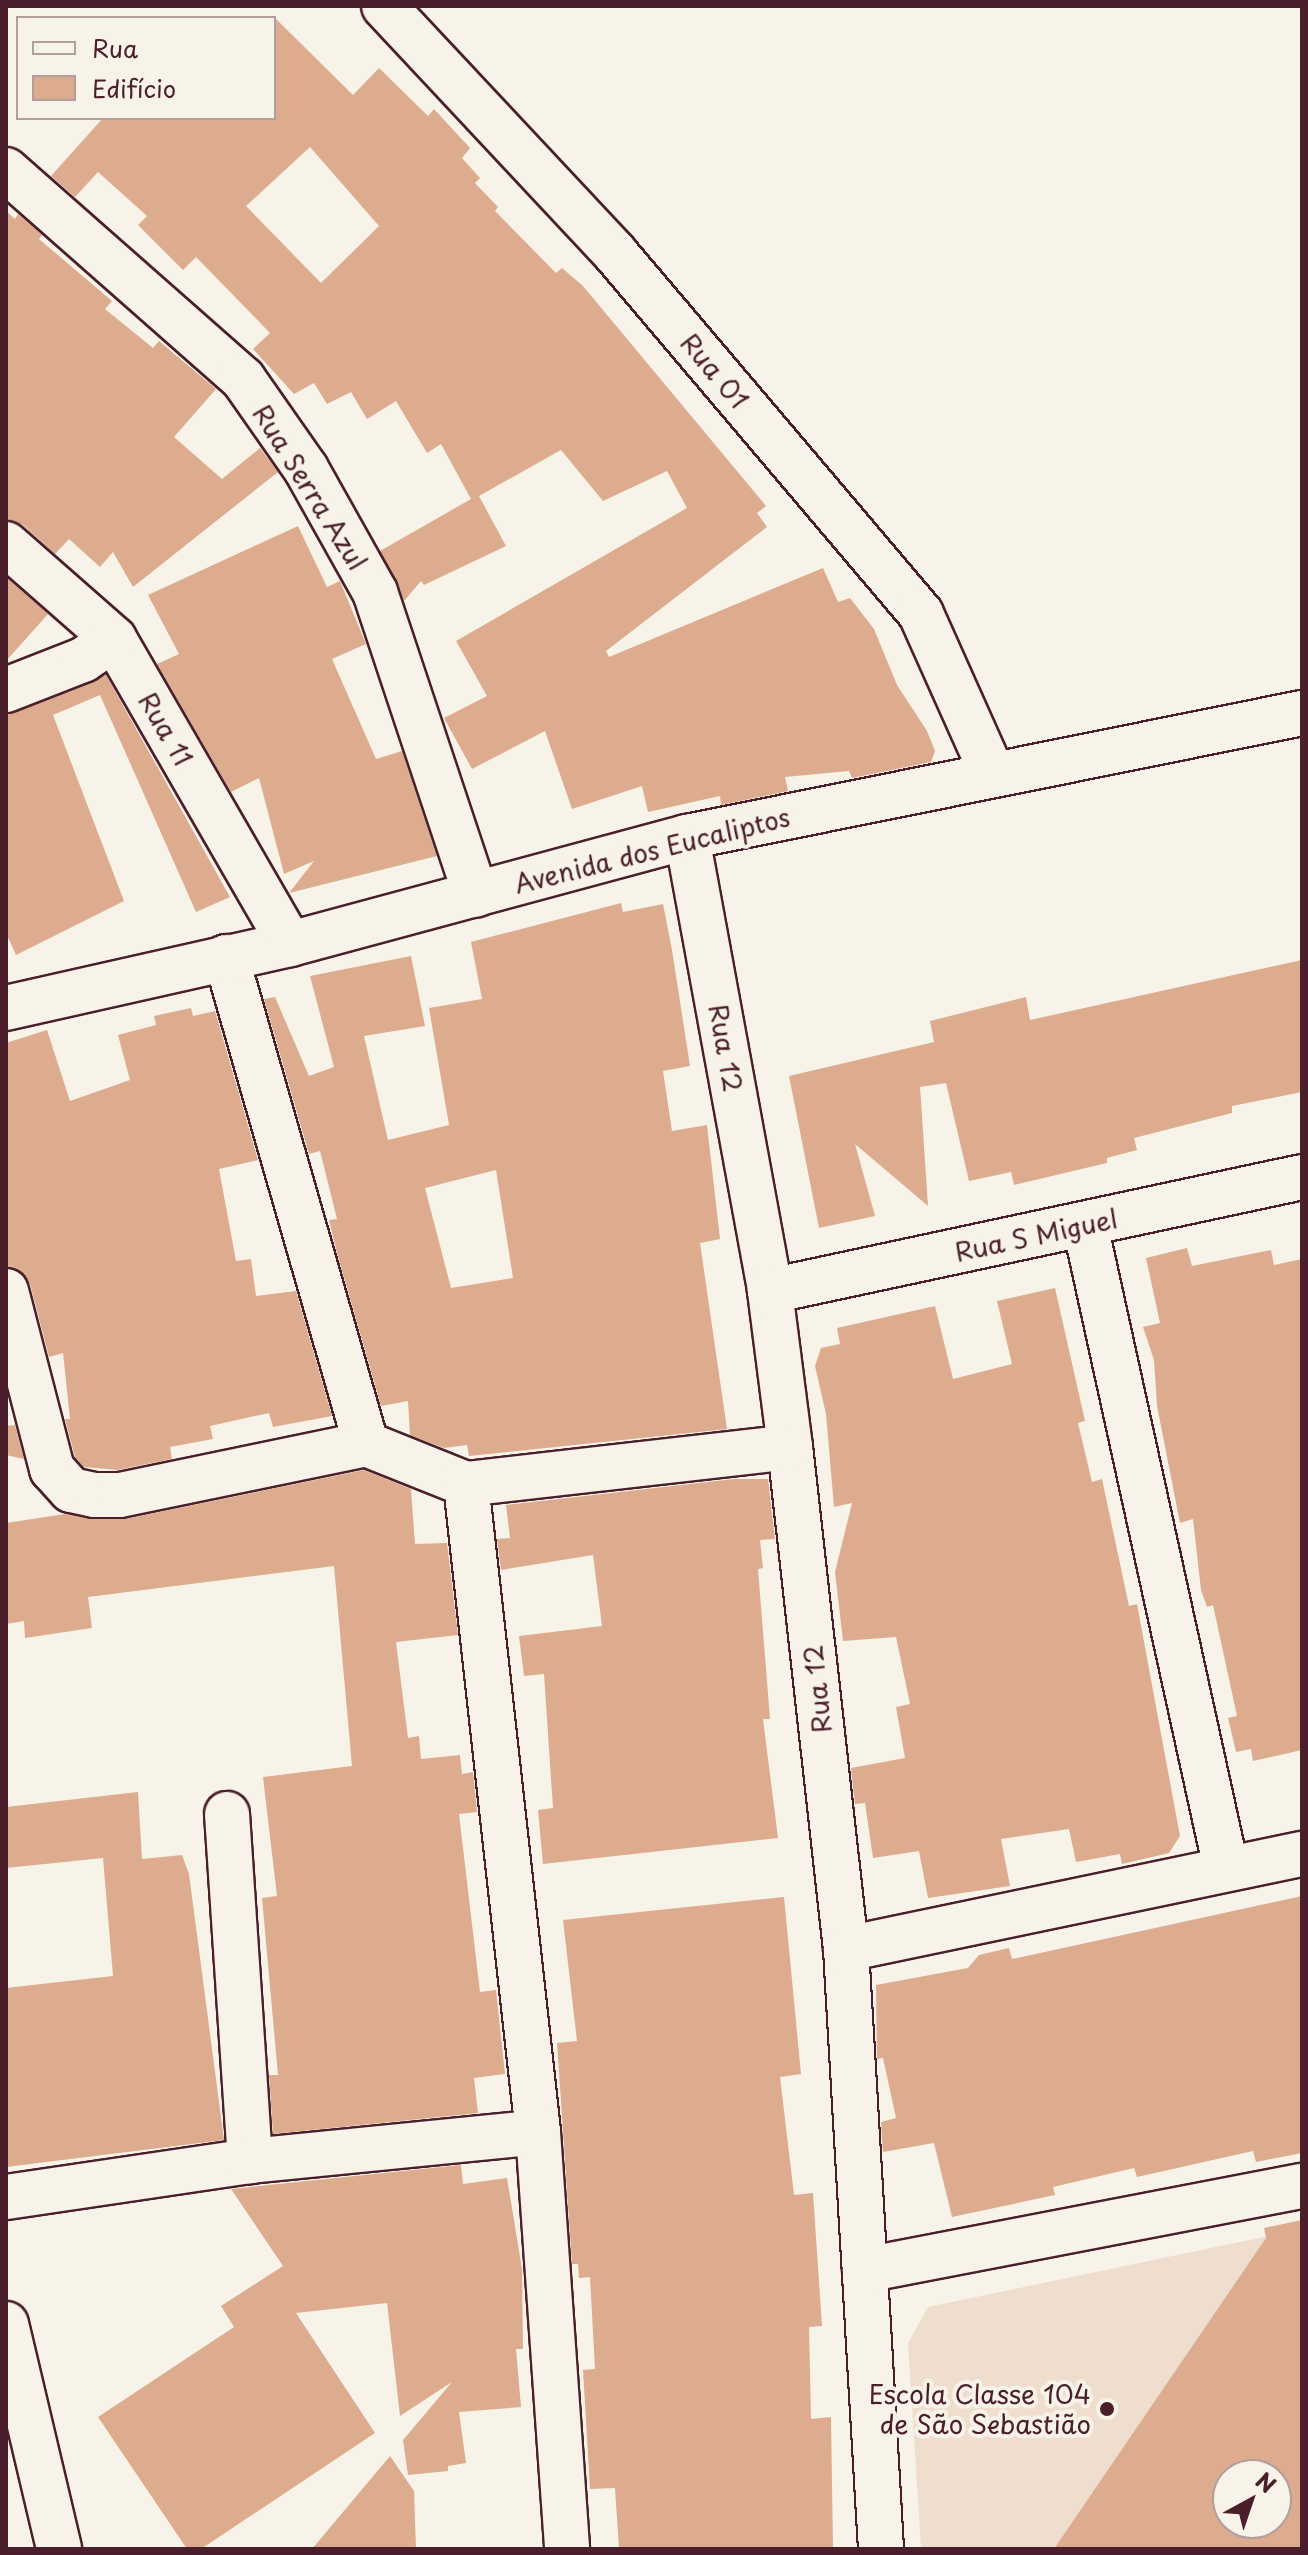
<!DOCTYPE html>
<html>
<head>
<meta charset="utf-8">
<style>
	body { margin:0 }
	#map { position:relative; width:1308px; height:2555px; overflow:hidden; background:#f7f3e8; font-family:"Playpen Sans",sans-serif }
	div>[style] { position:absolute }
	.built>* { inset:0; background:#efdecd }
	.building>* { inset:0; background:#ddac8f }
	.roads { filter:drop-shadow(2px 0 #4a1f2b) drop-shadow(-2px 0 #4a1f2b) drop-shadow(0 2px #4a1f2b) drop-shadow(0 -2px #4a1f2b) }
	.minor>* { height:44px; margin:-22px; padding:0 22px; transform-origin:22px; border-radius:22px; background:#f7f3e8 }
	.tertiary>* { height:44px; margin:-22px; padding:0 22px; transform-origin:22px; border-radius:22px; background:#f7f3e8 }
	.dots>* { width:22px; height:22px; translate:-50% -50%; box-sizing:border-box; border:4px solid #f7f3e8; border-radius:50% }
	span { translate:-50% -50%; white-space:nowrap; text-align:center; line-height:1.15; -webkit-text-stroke:8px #f7f3e8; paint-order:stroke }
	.street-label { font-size:26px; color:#4a1f2b }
	.poi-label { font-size:26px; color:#4a1f2b }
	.right { translate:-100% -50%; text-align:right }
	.frame { position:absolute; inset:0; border:8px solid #4a1f2b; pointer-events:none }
	.legend { position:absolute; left:16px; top:16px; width:260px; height:104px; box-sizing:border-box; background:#f7f3e8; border:2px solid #b29e9c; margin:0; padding:10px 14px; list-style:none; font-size:24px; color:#4a1f2b }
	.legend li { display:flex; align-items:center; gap:16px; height:40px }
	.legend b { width:40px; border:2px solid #b29e9c }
	.north { position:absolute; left:1212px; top:2459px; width:80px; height:80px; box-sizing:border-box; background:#f7f3e8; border:2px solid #b29e9c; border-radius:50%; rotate:40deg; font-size:22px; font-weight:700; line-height:32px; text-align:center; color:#4a1f2b }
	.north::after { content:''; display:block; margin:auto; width:28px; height:36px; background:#4a1f2b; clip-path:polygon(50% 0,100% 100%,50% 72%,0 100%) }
</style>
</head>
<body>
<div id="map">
	<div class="built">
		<div style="clip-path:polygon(evenodd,1302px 2229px,1302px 2549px,921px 2549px,908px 2343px,928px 2307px,1302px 2229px,1228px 2475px,1276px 2475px,1276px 2523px,1228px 2523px,1228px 2475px)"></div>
	</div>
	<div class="building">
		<div style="clip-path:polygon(evenodd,274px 17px,353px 95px,379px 68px,428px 116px,434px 109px,470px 148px,462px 158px,480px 178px,475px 183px,498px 207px,495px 211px,556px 273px,562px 268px,583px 286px,766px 506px,757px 513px,767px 527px,606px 651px,609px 657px,823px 568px,838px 602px,850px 598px,874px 629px,897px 685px,927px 731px,935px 751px,931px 762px,852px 778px,849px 771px,785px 777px,788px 791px,721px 805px,720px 796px,648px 812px,642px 786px,572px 809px,545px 731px,472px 769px,444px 718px,487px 696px,456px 641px,687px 508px,667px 471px,603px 501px,561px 450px,479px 496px,506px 546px,424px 585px,421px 581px,404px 601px,380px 551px,471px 499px,441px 444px,427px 453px,396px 401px,367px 419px,351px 392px,327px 404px,314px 383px,294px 394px,253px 349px,270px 333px,196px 257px,183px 270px,138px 225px,147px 216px,98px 172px,75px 197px,51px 176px,103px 118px,274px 118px,274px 17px,310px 147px,379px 226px,321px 283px,246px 206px,310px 147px)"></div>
		<div style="clip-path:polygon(6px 211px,15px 219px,18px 214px,42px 235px,39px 239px,112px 301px,105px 309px,153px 348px,159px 341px,216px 389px,174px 437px,222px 479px,260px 448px,278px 472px,133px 587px,113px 552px,100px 567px,69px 539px,55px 554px,23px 525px,6px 520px)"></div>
		<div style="clip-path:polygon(298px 526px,327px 587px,340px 581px,366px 644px,332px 659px,376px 759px,402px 751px,437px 856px,289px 893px,314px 861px,284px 874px,259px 778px,231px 792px,157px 664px,179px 654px,148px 595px)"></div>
		<div style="clip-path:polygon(6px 577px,48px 614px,6px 661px)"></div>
		<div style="clip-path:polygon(106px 675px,230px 897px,196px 912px,100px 695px,53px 715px,124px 901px,16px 955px,6px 933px,6px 714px)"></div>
		<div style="clip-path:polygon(evenodd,621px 903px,623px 912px,663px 904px,672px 950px,690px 1066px,663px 1071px,672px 1131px,707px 1125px,720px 1239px,700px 1243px,727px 1429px,469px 1456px,467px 1445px,444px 1448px,410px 1435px,408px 1401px,381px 1406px,337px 1253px,329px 1220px,337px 1219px,320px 1151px,309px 1154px,264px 999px,275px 997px,309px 1076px,334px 1067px,310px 976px,411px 956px,425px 1026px,364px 1036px,388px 1140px,449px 1125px,429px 1008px,482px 999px,471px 942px,621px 903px,496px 1170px,513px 1278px,451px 1288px,425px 1188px,496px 1170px)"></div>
		<div style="clip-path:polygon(1302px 960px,1302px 1092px,1232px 1106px,1232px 1113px,1134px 1138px,1137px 1150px,1107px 1158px,1107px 1163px,1014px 1185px,1011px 1172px,969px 1181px,946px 1083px,920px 1087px,928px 1206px,855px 1144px,875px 1216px,819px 1228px,789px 1076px,934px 1042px,930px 1021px,1026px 997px,1030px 1020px)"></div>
		<div style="clip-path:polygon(191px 1008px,193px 1016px,215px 1011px,258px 1160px,219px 1169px,236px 1261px,251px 1259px,256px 1296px,296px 1291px,332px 1416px,273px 1427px,269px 1413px,210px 1426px,213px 1439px,170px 1447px,172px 1459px,117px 1470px,84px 1467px,75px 1457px,65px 1419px,70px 1419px,63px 1353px,49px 1357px,30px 1284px,23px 1273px,6px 1267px,6px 1043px,47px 1030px,70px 1101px,130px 1080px,118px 1035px,156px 1025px,154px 1016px)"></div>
		<div style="clip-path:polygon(1187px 1248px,1192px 1266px,1271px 1250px,1274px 1265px,1302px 1259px,1302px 1750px,1253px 1761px,1251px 1749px,1236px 1752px,1228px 1718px,1237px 1716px,1213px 1605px,1207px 1607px,1201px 1590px,1193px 1519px,1180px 1523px,1157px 1406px,1154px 1360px,1143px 1327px,1160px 1323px,1146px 1258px)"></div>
		<div style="clip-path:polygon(1055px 1288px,1085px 1421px,1078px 1423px,1092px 1482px,1102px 1479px,1129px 1606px,1137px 1604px,1180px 1836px,1169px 1853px,1122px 1864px,1120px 1854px,1076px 1862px,1069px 1829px,1001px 1839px,1010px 1886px,928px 1898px,919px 1851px,873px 1858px,865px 1803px,855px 1804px,851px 1768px,905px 1758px,896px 1707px,910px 1704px,896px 1637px,843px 1641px,835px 1572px,852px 1503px,834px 1507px,826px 1414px,815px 1366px,821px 1348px,840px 1344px,837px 1328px,935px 1306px,953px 1379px,1012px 1364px,997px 1301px)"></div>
		<div style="clip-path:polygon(15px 1425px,24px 1459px,6px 1455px,6px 1426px)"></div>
		<div style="clip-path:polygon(364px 1470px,411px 1489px,415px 1544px,447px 1543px,458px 1635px,396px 1642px,408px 1738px,419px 1736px,421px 1759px,460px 1755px,462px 1774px,473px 1772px,477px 1812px,459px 1814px,480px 1992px,496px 1990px,505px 2074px,474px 2078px,478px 2113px,273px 2134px,269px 2075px,278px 2075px,262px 1898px,277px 1896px,263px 1777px,352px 1766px,334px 1566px,88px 1597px,92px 1628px,25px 1638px,24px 1621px,6px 1624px,6px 1523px,65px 1514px,125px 1519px)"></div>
		<div style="clip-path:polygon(734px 1479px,768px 1479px,775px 1539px,760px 1540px,763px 1568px,758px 1569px,770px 1719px,763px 1719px,778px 1838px,543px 1864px,538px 1810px,553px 1808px,544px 1674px,524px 1676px,519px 1636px,602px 1626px,593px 1555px,501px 1570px,497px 1539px,510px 1538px,506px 1505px)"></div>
		<div style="clip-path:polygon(138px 1792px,142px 1859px,182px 1855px,189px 1874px,224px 2140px,6px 2167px,6px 1988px,113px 1976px,103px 1858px,6px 1868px,6px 1807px)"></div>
		<div style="clip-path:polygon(1302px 1896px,1302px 2153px,1256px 2162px,1253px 2151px,1137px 2177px,1134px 2168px,1053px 2187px,1055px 2195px,952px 2217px,934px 2143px,883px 2152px,881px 2122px,896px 2118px,883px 2058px,877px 2059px,876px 1985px,968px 1968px,979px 1955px,1009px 1948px,1012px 1959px)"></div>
		<div style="clip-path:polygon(784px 1897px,801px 2074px,780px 2077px,794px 2195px,813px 2193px,822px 2326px,809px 2327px,811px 2419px,831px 2417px,833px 2549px,619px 2549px,615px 2488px,590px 2489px,583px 2370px,595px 2369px,590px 2277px,579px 2278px,578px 2264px,572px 2264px,557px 2043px,577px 2041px,563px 1920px)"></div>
		<div style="clip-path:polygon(461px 2165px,463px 2184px,507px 2178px,522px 2269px,523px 2349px,516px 2349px,521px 2407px,459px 2412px,466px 2463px,448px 2466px,448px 2471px,408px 2475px,403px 2440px,452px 2382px,400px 2416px,387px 2303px,296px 2313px,375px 2433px,201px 2549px,187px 2549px,98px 2417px,234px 2327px,221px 2306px,283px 2266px,231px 2189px)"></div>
		<div style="clip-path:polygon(evenodd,1302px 2220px,1302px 2549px,1054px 2549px,1266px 2238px,1264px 2228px,1302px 2220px,1228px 2475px,1276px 2475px,1276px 2523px,1228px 2523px,1228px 2475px)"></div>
		<div style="clip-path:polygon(390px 2456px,414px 2491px,416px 2549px,312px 2549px)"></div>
	</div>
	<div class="roads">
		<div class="minor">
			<div style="left:384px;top:6px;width:338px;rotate:46.9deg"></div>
			<div style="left:615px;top:253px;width:473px;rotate:49.7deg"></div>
			<div style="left:921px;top:614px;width:174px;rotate:65.9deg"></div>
			<div style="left:6px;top:170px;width:316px;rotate:41.4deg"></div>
			<div style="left:243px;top:379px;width:110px;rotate:55deg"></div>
			<div style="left:306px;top:469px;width:141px;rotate:60.7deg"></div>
			<div style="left:375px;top:592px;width:319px;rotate:71.6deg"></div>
			<div style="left:6px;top:544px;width:144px;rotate:41.3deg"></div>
			<div style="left:114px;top:639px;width:352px;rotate:60deg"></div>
			<div style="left:6px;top:690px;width:83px;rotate:-21.3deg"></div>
			<div style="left:83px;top:660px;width:37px;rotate:-34deg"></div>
			<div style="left:687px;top:837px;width:462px;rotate:79.6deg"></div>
			<div style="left:770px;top:1291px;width:157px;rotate:82.7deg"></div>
			<div style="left:790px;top:1447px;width:505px;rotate:83.63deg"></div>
			<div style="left:846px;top:1949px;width:601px;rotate:86.66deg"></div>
			<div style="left:226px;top:957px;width:507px;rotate:73.96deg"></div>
			<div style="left:1085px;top:1225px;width:658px;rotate:77.63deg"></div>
			<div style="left:6px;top:1291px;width:184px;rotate:75.5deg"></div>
			<div style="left:52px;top:1469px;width:28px;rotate:48deg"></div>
			<div style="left:71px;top:1490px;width:24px;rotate:12deg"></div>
			<div style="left:94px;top:1495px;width:26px"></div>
			<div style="left:120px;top:1495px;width:251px;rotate:-11.7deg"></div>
			<div style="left:366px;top:1444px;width:108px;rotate:21.8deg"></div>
			<div style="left:466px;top:1484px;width:326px;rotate:-6.5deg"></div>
			<div style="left:770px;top:1291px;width:544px;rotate:-12.09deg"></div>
			<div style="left:466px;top:1484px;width:652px;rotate:83.66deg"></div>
			<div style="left:538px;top:2132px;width:418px;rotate:86deg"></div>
			<div style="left:227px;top:1814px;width:348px;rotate:86.2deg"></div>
			<div style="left:846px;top:1949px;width:466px;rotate:-11.8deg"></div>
			<div style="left:6px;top:2197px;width:247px;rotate:-8.4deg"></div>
			<div style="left:250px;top:2161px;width:289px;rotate:-5.7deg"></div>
			<div style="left:865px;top:2270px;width:445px;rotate:-10.9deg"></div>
			<div style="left:6px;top:2324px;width:231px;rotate:76.7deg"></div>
		</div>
		<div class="tertiary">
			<div style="left:6px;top:1008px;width:291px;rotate:-12.7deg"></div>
			<div style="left:290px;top:944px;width:411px;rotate:-15.1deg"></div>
			<div style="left:687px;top:837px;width:627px;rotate:-11.4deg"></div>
		</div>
	</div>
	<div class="dots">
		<div style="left:1107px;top:2409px;background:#4a1f2b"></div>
	</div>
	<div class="street-label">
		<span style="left:715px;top:371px;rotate:50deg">Rua 01</span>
		<span style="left:310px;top:487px;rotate:58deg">Rua Serra Azul</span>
		<span style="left:166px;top:729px;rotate:60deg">Rua 11</span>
		<span style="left:652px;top:850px;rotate:-14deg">Avenida dos Eucaliptos</span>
		<span style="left:726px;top:1048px;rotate:80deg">Rua 12</span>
		<span style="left:1036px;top:1235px;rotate:-12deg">Rua S Miguel</span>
		<span style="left:817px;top:1689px;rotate:-96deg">Rua 12</span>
	</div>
	<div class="poi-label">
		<span class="right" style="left:1091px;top:2409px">Escola Classe 104<br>de São Sebastião</span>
	</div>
	<div class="frame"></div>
	<ul class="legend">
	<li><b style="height:10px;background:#f7f3e8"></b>Rua</li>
	<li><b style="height:22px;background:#ddac8f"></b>Edifício</li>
	</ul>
	<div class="north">N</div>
</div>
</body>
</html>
